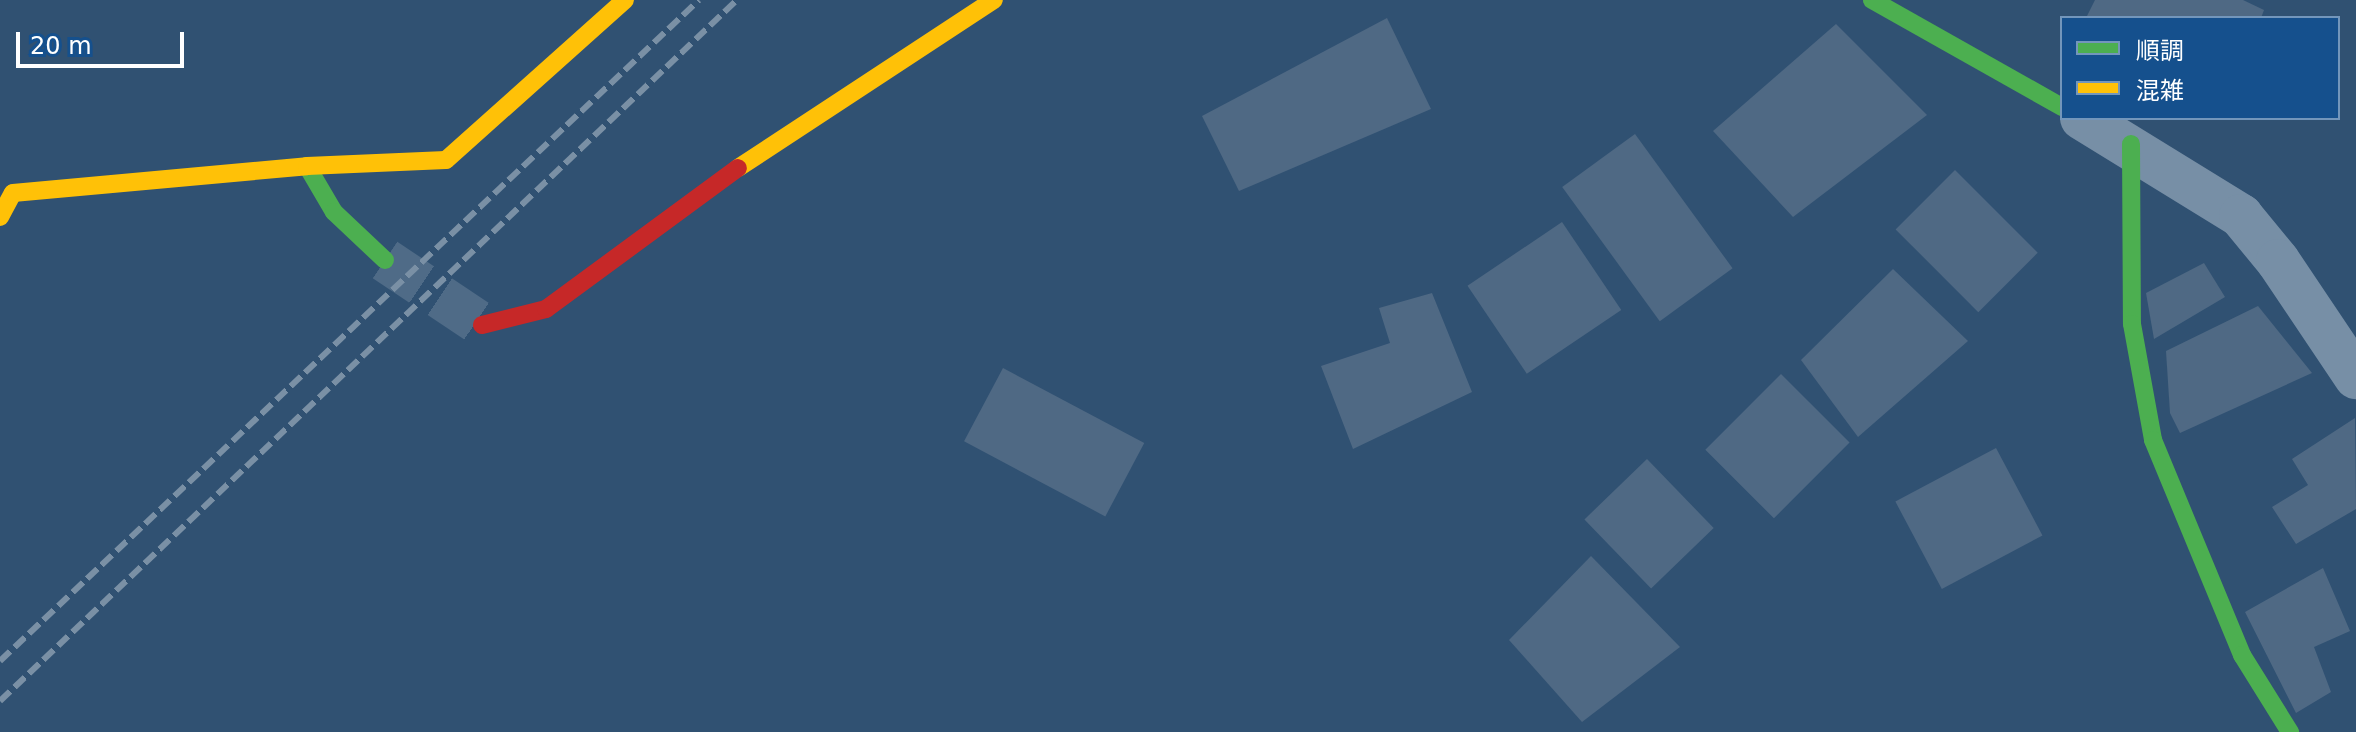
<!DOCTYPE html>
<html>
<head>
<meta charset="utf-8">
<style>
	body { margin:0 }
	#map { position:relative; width:2356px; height:732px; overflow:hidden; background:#305172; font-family:"DejaVu Sans","Noto Sans JP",sans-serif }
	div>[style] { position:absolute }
	.building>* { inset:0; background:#4f6984; transform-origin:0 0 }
	.secondary-tunnel>* { height:44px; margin-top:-22px; transform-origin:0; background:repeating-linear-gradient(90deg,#4f6b87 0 44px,transparent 0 66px) }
	.street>* { height:44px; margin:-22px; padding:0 22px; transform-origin:22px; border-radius:22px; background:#778fa6 }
	.fast>* { height:18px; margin:-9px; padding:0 9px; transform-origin:9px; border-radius:9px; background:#4caf50 }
	.slow>* { height:18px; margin:-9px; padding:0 9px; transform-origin:9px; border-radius:9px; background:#ffc107 }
	.jam>* { height:18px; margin:-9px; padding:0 9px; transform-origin:9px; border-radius:9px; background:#c62828 }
	.rail>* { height:6px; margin-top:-3px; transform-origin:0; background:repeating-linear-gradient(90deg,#7a90a5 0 14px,transparent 0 20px) }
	span { translate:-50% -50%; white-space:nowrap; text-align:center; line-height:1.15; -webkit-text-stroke:7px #15508d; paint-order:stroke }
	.legend { position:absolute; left:2060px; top:16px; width:280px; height:104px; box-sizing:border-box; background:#15508d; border:2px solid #7396bb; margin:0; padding:10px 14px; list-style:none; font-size:24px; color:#fff }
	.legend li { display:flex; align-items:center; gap:16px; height:40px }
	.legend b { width:40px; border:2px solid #7396bb }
	.scale { position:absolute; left:16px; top:32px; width:168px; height:36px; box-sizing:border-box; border:4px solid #fff; border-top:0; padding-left:10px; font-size:24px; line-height:28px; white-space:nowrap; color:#fff; -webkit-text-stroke:6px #15508d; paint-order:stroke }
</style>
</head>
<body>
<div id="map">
	<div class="building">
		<div style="clip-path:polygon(2095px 0,2243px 0,2264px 10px,2261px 18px,2086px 18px)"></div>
		<div style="clip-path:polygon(1387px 18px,1431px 109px,1239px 191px,1202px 116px)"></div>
		<div style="clip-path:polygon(1836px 24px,1927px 115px,1793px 217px,1713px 131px)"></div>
		<div style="left:1635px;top:134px;width:166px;height:90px;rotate:54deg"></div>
		<div style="left:1955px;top:170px;width:117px;height:84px;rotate:45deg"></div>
		<div style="left:1562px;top:222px;width:106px;height:114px;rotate:56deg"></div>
		<div style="clip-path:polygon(2204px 263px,2225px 297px,2154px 339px,2146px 293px)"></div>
		<div style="clip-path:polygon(1893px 269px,1968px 341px,1858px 437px,1801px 360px)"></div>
		<div style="clip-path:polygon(1432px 293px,1472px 392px,1353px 449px,1321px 366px,1390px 343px,1379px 308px)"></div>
		<div style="clip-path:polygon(2258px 306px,2312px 373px,2180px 433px,2170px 413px,2166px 351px)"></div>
		<div style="left:1003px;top:368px;width:160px;height:83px;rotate:28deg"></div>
		<div style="left:1781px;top:374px;width:97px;height:107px;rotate:45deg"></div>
		<div style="clip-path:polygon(2355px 418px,2356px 509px,2296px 544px,2272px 507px,2308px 485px,2292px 459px)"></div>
		<div style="left:1996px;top:448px;width:99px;height:114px;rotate:62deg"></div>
		<div style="left:1647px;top:459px;width:96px;height:87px;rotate:46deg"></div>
		<div style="clip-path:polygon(1591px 556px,1680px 647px,1582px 722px,1509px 640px)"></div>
		<div style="clip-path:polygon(2323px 568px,2350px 631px,2314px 647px,2331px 692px,2296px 713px,2245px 612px)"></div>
	</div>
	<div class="secondary-tunnel">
		<div style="left:385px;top:260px;width:117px;rotate:33.8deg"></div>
	</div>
	<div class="street">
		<div style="left:2082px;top:118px;width:187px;rotate:31.6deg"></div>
		<div style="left:2241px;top:216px;width:58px;rotate:50.6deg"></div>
		<div style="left:2278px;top:261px;width:140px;rotate:56.1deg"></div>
	</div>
	<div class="fast">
		<div style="left:1872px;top:0;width:218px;rotate:29.4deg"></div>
		<div style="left:2131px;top:144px;width:180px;rotate:89.7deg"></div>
		<div style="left:2132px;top:324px;width:118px;rotate:79.7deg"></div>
		<div style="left:2153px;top:440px;width:233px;rotate:67.5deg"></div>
		<div style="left:2242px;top:655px;width:91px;rotate:58.1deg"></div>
		<div style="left:307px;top:166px;width:53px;rotate:59.6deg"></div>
		<div style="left:334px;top:212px;width:70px;rotate:43.3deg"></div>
	</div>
	<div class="slow">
		<div style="left:738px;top:168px;width:306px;rotate:-33.3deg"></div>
		<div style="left:0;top:217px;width:27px;rotate:-62deg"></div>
		<div style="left:13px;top:193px;width:295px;rotate:-5.2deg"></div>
		<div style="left:307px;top:166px;width:139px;rotate:-2.5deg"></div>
		<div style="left:446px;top:160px;width:240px;rotate:-41.8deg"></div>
	</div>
	<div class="jam">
		<div style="left:482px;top:325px;width:66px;rotate:-14deg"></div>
		<div style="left:546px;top:309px;width:238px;rotate:-36.3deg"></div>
	</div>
	<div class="rail">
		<div style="left:0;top:661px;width:962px;rotate:-43.4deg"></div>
		<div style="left:0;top:701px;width:1017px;rotate:-43.57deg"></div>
	</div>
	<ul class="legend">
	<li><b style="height:10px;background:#4caf50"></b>順調</li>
	<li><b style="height:10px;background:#ffc107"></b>混雑</li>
	</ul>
	<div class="scale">20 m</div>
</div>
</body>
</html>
